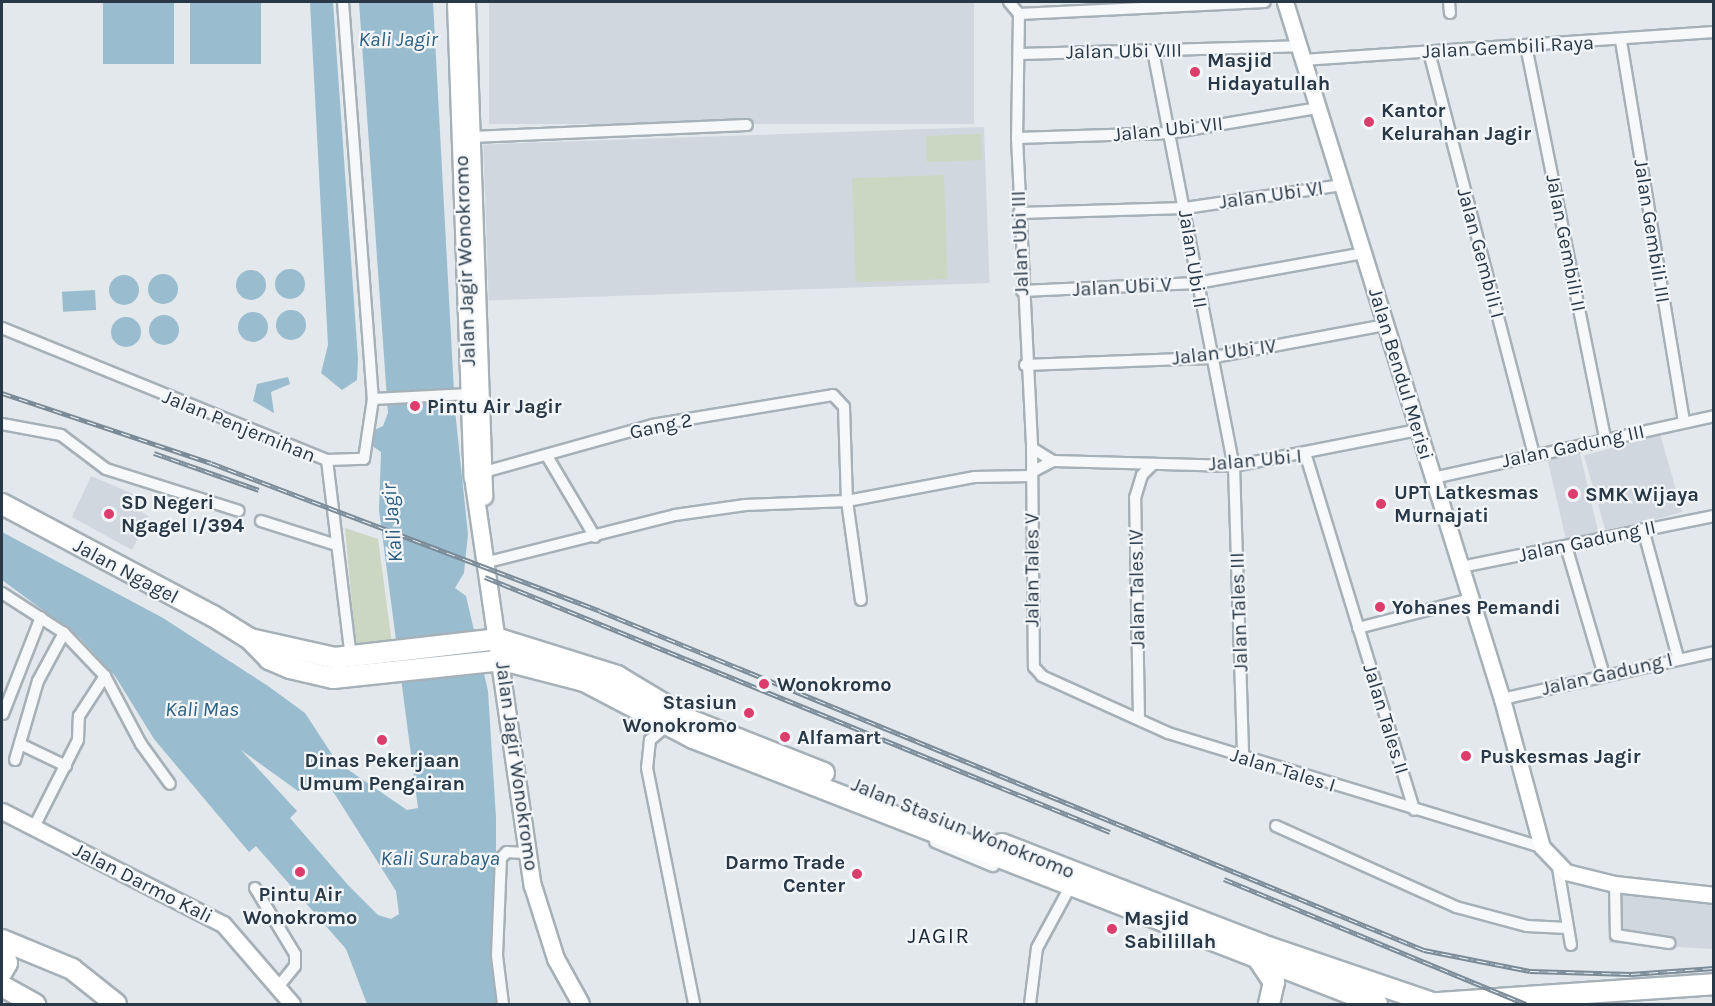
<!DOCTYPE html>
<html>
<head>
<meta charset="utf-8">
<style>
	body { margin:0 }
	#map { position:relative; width:1715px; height:1006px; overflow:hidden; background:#e2e8ec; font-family:Karla,sans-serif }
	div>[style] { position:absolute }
	.built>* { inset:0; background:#d0d7de; transform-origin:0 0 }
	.green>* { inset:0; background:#cbd7c3; transform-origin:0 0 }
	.water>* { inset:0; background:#9abccf; transform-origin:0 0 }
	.round { border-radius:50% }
	.roads { filter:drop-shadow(2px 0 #a6b0b7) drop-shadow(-2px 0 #a6b0b7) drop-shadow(0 2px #a6b0b7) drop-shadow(0 -2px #a6b0b7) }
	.street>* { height:10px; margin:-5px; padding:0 5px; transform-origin:5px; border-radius:5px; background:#f6f8fa }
	.secondary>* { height:15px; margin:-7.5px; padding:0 7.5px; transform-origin:7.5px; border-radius:7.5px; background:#fff }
	.primary>* { height:16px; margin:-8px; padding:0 8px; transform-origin:8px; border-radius:8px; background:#fff }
	.highway>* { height:20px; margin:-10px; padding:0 10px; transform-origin:10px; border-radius:10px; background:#fff }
	.rail>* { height:5px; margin-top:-2.5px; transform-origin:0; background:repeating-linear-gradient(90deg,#f3f6f9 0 9px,#7a8a97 0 18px); box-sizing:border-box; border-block:2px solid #7a8a97 }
	.dots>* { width:16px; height:16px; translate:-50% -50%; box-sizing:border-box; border:3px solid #f3f6f9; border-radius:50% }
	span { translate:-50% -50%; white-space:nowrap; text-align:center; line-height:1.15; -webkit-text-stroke:4.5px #f3f6f9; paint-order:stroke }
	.street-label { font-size:20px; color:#283846 }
	.poi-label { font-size:20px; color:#283846; font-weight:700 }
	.left { translate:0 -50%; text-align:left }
	.right { translate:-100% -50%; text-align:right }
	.water-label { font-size:21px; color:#2e5e7e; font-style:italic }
	.quarter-label { font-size:22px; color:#1b2837; letter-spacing:1.5px }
	.frame { position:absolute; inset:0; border:3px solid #283846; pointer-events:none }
</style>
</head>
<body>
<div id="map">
	<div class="built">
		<div style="left:489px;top:2px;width:485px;height:122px"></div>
		<div style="left:984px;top:127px;width:156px;height:501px;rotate:88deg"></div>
		<div style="left:1660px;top:434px;width:81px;height:79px;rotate:74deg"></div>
		<div style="left:1579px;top:449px;width:86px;height:33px;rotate:77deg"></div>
		<div style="clip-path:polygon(91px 476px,145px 499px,139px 511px,149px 516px,132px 550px,72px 517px)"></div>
		<div style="clip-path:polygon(1616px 885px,1713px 899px,1713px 949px,1609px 943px)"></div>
	</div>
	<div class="green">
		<div style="left:981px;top:134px;width:26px;height:55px;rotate:88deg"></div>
		<div style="left:944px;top:175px;width:104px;height:92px;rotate:88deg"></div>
		<div style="clip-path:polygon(345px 528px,378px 539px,392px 644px,356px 647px)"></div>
	</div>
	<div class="water">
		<div style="left:103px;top:2px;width:71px;height:62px"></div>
		<div style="left:190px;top:2px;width:71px;height:62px"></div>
		<div style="clip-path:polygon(310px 2px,333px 2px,358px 359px,357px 380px,342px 390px,321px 373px,328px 345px)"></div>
		<div style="clip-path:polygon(evenodd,359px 2px,433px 2px,455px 410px,468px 534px,464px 573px,455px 588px,466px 596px,488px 691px,496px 818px,496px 1004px,367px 1004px,346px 949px,256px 846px,249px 852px,154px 739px,115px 676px,78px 636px,2px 580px,2px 532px,163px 618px,268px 686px,305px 713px,337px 762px,407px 810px,418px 808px,379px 510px,381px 452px,371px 445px,370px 432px,383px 426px,388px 413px,359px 2px,241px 750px,298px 791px,322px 783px,334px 793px,396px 891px,399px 914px,391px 919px,378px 915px,348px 885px,290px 818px,297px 811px,241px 750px)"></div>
		<div class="round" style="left:275px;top:269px;width:30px;height:30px"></div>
		<div class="round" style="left:236px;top:270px;width:30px;height:30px"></div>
		<div class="round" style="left:148px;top:274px;width:30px;height:30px"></div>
		<div class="round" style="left:109px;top:275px;width:30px;height:30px"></div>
		<div style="left:95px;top:290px;width:20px;height:33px;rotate:87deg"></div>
		<div class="round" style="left:276px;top:310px;width:30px;height:30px"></div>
		<div class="round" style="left:238px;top:312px;width:30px;height:30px"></div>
		<div class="round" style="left:149px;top:315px;width:30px;height:30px"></div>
		<div class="round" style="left:111px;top:317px;width:30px;height:30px"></div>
		<div style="clip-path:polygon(288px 377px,290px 384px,271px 392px,274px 413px,253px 401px,257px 384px)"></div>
	</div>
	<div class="roads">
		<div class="street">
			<div style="left:343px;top:2px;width:398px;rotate:85.7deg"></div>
			<div style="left:1009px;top:2px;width:16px;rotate:50deg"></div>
			<div style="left:1019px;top:14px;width:246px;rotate:-2.8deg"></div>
			<div style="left:1449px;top:2px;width:11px;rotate:85deg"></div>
			<div style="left:1019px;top:14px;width:124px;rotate:90.9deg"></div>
			<div style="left:1017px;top:138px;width:310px;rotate:87.2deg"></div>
			<div style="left:1032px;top:448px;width:219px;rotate:89.5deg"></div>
			<div style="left:1034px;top:667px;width:12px;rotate:48deg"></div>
			<div style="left:1042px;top:676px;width:138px;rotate:24.3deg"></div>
			<div style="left:1168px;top:733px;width:391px;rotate:17deg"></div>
			<div style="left:1621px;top:41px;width:386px;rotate:80.6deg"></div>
			<div style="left:1526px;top:46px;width:401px;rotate:78.6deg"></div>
			<div style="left:1153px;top:51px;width:423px;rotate:79deg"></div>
			<div style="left:1234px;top:466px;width:292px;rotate:88.2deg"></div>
			<div style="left:1429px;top:52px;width:415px;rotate:75.4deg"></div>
			<div style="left:1020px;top:54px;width:279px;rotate:-1.6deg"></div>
			<div style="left:1303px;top:60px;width:412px;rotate:-3.9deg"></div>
			<div style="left:472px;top:137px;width:275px;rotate:-2.5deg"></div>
			<div style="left:1017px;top:138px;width:153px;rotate:-1.9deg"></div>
			<div style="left:1170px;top:133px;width:150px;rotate:-9.6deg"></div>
			<div style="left:1019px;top:213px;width:166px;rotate:-1.7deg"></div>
			<div style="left:1185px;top:208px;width:159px;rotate:-8.3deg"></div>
			<div style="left:1022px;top:291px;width:175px;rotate:-2.6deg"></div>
			<div style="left:1197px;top:283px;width:169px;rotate:-10.2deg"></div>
			<div style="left:2px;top:328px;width:351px;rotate:22.1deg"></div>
			<div style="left:327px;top:460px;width:37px;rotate:-2deg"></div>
			<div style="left:364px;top:459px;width:61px;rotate:-81.5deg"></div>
			<div style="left:373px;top:399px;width:97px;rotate:-3deg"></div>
			<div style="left:1025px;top:365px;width:184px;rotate:-2.2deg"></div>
			<div style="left:1209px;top:358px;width:180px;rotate:-10.6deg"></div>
			<div style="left:2px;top:424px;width:60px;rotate:10.6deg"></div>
			<div style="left:61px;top:435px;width:56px;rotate:37.1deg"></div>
			<div style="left:106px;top:469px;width:139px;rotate:17.5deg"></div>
			<div style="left:1032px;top:448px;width:25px;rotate:32deg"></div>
			<div style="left:1053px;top:461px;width:181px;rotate:1.6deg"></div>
			<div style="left:1234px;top:466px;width:187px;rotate:-11.1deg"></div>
			<div style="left:547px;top:456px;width:94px;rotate:59.3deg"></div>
			<div style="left:1306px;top:456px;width:370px;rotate:73deg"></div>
			<div style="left:327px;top:460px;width:198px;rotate:83.1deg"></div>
			<div style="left:484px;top:472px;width:174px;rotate:-15.6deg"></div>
			<div style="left:652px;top:425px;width:183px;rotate:-9.4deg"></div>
			<div style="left:833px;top:395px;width:16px;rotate:47deg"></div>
			<div style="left:844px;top:407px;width:94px;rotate:88.2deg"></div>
			<div style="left:847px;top:501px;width:100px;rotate:82deg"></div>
			<div style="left:1032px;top:472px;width:24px;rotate:-28deg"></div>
			<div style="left:1433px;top:478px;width:288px;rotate:-12.4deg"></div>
			<div style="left:261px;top:521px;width:79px;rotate:17.7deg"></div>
			<div style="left:1643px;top:529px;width:134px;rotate:74.8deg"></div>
			<div style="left:1566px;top:546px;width:134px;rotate:73.6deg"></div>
			<div style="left:488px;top:562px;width:193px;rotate:-14.1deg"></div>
			<div style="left:675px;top:515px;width:71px;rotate:-8.1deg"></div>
			<div style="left:745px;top:505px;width:102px;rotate:-2.2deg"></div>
			<div style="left:847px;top:501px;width:129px;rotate:-10.7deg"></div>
			<div style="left:974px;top:477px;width:58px;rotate:-1deg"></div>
			<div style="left:1461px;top:567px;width:258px;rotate:-11.4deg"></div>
			<div style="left:2px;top:593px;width:74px;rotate:32.8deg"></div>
			<div style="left:64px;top:633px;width:59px;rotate:46.4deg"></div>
			<div style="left:105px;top:676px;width:77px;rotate:62.1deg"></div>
			<div style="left:141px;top:744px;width:49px;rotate:54.1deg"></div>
			<div style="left:1358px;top:628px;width:117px;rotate:-14.4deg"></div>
			<div style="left:1502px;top:699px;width:217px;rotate:-12.5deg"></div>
			<div style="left:3px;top:714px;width:104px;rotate:-68.6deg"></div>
			<div style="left:1139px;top:719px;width:221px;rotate:-91deg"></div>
			<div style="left:1135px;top:498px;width:24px;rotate:-73deg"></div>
			<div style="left:1142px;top:475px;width:16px;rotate:-45deg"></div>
			<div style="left:669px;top:724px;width:25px;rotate:140deg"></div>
			<div style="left:650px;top:740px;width:28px;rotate:96deg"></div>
			<div style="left:647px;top:768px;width:241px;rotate:78.7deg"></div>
			<div style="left:20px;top:744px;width:51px;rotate:25.6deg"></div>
			<div style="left:15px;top:760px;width:82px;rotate:-73.8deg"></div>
			<div style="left:38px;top:681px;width:55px;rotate:-61.6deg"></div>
			<div style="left:1276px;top:826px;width:197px;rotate:24.2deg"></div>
			<div style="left:1456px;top:907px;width:73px;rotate:15deg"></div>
			<div style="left:1527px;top:926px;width:40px;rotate:2.9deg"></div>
			<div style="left:34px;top:827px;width:97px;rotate:-63.2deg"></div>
			<div style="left:78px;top:740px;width:24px;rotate:-88deg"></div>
			<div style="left:79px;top:716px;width:48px;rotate:-57deg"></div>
			<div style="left:935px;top:842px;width:63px;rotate:22.5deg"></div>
			<div style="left:1558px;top:868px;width:78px;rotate:80.4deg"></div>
			<div style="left:1615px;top:884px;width:51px;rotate:88.9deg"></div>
			<div style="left:1616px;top:935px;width:54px;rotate:8.6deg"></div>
			<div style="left:255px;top:888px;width:77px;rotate:58.8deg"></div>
			<div style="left:295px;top:954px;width:12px;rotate:90deg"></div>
			<div style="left:295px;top:966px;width:27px;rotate:129deg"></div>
			<div style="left:503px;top:1004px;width:48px;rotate:-97.1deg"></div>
			<div style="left:497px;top:956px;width:98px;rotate:-87.7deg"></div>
			<div style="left:501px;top:858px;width:8px;rotate:-45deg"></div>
			<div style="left:507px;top:852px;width:22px;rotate:3deg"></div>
			<div style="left:1030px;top:1004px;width:56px;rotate:-82.9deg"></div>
			<div style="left:1037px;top:948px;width:69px;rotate:-61.6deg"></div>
		</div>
		<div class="secondary">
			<div style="left:1285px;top:2px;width:730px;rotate:72.71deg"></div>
			<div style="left:1502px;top:699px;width:153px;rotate:74.9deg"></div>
			<div style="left:1542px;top:847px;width:35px;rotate:46deg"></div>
			<div style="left:1566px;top:872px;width:50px;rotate:13.8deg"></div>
			<div style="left:1615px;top:884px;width:100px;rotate:6.3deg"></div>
			<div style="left:2px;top:811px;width:248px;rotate:27.1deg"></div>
			<div style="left:223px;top:924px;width:106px;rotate:49.2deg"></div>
		</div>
		<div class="primary">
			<div style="left:456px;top:2px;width:475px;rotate:88deg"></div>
			<div style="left:473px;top:477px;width:413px;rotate:81.7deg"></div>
			<div style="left:533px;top:886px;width:77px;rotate:72.5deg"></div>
			<div style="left:556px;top:959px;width:51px;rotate:60.9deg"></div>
			<div style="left:467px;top:2px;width:495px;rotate:88deg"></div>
		</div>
		<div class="highway">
			<div style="left:2px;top:504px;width:239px;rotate:28deg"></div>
			<div style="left:213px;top:616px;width:44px;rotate:31.9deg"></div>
			<div style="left:250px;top:639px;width:28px;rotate:46deg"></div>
			<div style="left:269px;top:659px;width:23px;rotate:23deg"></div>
			<div style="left:290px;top:668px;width:44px;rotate:13.1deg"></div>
			<div style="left:333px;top:678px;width:171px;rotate:-6deg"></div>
			<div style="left:503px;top:660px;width:84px;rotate:14.5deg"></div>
			<div style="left:584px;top:681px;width:123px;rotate:27.6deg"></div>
			<div style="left:693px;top:738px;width:734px;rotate:21.25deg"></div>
			<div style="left:250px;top:639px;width:87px;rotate:12.6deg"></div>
			<div style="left:335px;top:658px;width:165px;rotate:-6.6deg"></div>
			<div style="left:499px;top:639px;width:124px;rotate:17.4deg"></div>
			<div style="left:617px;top:676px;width:85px;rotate:31.1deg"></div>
			<div style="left:690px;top:720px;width:144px;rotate:21.6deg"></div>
			<div style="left:1002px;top:844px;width:279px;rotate:21.2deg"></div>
			<div style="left:1262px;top:945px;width:183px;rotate:18.8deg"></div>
			<div style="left:2px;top:940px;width:76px;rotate:22.5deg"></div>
			<div style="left:72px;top:969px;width:56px;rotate:38.5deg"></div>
			<div style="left:2px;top:947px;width:17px;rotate:73deg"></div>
			<div style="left:7px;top:963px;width:10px;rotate:119deg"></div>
			<div style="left:1259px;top:960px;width:27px;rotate:56deg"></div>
			<div style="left:1274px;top:982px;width:23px;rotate:103deg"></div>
			<div style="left:2px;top:986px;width:38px;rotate:29deg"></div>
			<div style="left:1423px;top:1004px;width:292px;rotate:-3.9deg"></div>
		</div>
	</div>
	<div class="rail">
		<div style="left:2px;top:393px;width:220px;rotate:18.5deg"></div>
		<div style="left:211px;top:463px;width:416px;rotate:20.8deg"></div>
		<div style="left:600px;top:611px;width:891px;rotate:22.36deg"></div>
		<div style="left:1424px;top:950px;width:108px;rotate:11.2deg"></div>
		<div style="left:1530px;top:971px;width:101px;rotate:1.7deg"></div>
		<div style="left:1631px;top:974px;width:83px;rotate:-4.1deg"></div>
		<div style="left:154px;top:453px;width:111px;rotate:19.4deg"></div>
		<div style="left:485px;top:577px;width:675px;rotate:22.2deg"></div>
		<div style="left:1224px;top:879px;width:327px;rotate:22.5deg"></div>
	</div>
	<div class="dots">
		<div style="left:1195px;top:72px;background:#dc3d6c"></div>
		<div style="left:1369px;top:122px;background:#dc3d6c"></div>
		<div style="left:415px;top:406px;background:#dc3d6c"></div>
		<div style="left:1573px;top:494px;background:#dc3d6c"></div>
		<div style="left:1381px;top:504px;background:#dc3d6c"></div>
		<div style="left:109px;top:514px;background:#dc3d6c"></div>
		<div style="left:1380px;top:607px;background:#dc3d6c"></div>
		<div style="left:764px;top:684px;background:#dc3d6c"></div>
		<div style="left:749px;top:713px;background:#dc3d6c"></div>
		<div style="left:785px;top:737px;background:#dc3d6c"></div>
		<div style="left:382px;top:740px;background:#dc3d6c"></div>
		<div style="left:1466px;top:756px;background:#dc3d6c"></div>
		<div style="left:300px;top:872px;background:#dc3d6c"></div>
		<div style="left:857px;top:874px;background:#dc3d6c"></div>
		<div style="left:1112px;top:929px;background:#dc3d6c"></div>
	</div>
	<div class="street-label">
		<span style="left:1508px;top:47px;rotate:-3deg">Jalan Gembili Raya</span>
		<span style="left:1124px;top:51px;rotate:-1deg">Jalan Ubi VIII</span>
		<span style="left:1168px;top:129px;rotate:-6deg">Jalan Ubi VII</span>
		<span style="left:1271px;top:195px;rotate:-8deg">Jalan Ubi VI</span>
		<span style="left:1652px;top:231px;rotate:81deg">Jalan Gembili III</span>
		<span style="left:1020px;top:243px;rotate:-92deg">Jalan Ubi III</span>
		<span style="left:1566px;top:243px;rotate:79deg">Jalan Gembili II</span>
		<span style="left:1481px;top:253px;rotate:75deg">Jalan Gembili I</span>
		<span style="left:1193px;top:259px;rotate:81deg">Jalan Ubi II</span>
		<span style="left:465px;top:261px;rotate:-92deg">Jalan Jagir Wonokromo</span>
		<span style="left:1122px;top:287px;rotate:-3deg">Jalan Ubi V</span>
		<span style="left:1224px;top:352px;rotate:-7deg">Jalan Ubi IV</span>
		<span style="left:1401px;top:374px;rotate:73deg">Jalan Bendul Merisi</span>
		<span style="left:239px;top:426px;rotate:22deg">Jalan Penjernihan</span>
		<span style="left:661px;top:426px;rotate:-12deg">Gang 2</span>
		<span style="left:1573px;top:446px;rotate:-12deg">Jalan Gadung III</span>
		<span style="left:1255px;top:460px;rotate:-5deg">Jalan Ubi I</span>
		<span style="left:1587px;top:541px;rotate:-12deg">Jalan Gadung II</span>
		<span style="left:1032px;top:570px;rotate:-90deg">Jalan Tales V</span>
		<span style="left:126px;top:571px;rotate:28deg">Jalan Ngagel</span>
		<span style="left:1137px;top:589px;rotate:-91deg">Jalan Tales IV</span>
		<span style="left:1239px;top:612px;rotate:-92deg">Jalan Tales III</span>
		<span style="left:1607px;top:674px;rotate:-13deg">Jalan Gadung I</span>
		<span style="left:1386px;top:719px;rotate:73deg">Jalan Tales II</span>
		<span style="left:517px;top:766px;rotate:82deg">Jalan Jagir Wonokromo</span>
		<span style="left:1283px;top:770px;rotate:17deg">Jalan Tales I</span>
		<span style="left:963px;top:828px;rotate:22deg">Jalan Stasiun Wonokromo</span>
		<span style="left:143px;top:883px;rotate:27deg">Jalan Darmo Kali</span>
	</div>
	<div class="poi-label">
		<span class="left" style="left:1207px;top:72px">Masjid<br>Hidayatullah</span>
		<span class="left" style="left:1381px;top:122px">Kantor<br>Kelurahan Jagir</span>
		<span class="left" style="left:427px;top:406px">Pintu Air Jagir</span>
		<span class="left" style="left:1394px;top:504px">UPT Latkesmas<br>Murnajati</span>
		<span class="left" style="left:1585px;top:494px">SMK Wijaya</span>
		<span class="left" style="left:121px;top:514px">SD Negeri<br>Ngagel I/394</span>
		<span class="left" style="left:1392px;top:607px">Yohanes Pemandi</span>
		<span class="left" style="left:777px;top:684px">Wonokromo</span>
		<span class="right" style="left:737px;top:714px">Stasiun<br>Wonokromo</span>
		<span class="left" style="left:797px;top:737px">Alfamart</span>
		<span class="left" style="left:1480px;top:756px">Puskesmas Jagir</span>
		<span style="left:382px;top:772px">Dinas Pekerjaan<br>Umum Pengairan</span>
		<span class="right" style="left:845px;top:874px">Darmo Trade<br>Center</span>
		<span style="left:300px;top:906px">Pintu Air<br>Wonokromo</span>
		<span class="left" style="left:1124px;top:930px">Masjid<br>Sabilillah</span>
	</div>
	<div class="water-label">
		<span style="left:398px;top:39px">Kali Jagir</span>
		<span style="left:392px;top:523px;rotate:-95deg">Kali Jagir</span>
		<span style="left:202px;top:709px">Kali Mas</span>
		<span style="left:440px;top:858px">Kali Surabaya</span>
	</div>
	<div class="quarter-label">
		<span style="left:939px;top:937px">JAGIR</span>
	</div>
	<div class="frame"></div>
</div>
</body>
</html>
